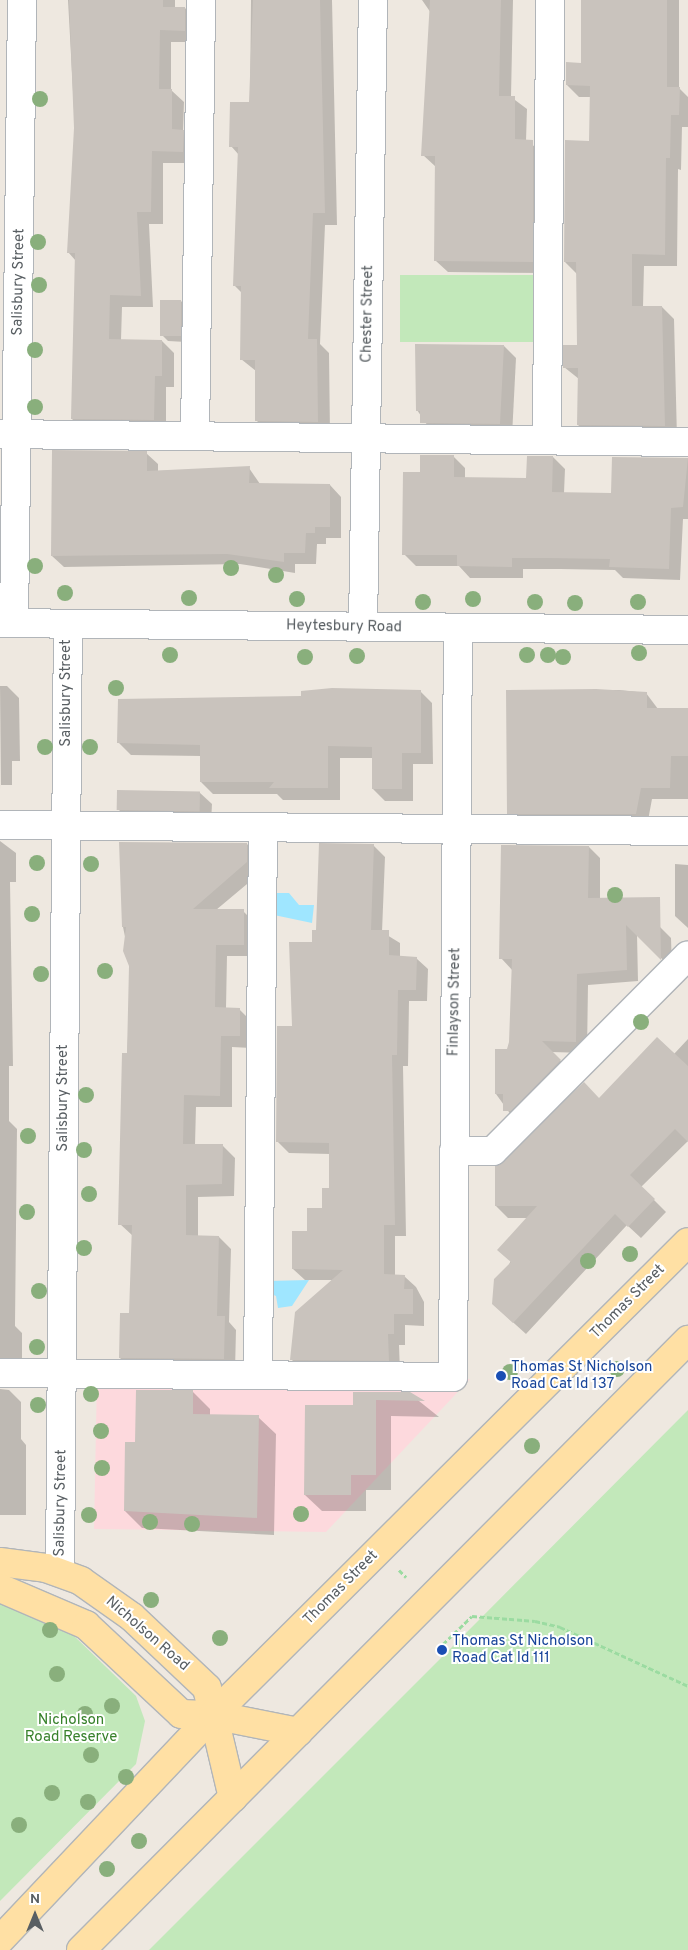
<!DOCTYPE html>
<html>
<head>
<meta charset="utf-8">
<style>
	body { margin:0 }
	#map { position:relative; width:688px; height:1950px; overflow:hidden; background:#eee8e0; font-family:Overpass,sans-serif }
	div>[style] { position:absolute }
	.medical>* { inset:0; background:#fdd9dd }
	.green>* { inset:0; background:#c2e8ba; transform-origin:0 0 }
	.water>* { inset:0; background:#9fe6ff }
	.shadow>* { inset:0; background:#0003 }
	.building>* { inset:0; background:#c9c3bd; transform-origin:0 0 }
	.path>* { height:3px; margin-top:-1.5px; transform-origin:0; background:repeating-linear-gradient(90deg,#9bdba1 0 5px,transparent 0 7.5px) }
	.roads { filter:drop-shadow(1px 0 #b1b5b9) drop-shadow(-1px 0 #b1b5b9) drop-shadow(0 1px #b1b5b9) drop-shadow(0 -1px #b1b5b9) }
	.minor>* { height:28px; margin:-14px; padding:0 14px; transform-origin:14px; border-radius:14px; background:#fff }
	.major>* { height:28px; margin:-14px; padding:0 14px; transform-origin:14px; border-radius:14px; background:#ffe0a4 }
	.trees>* { width:16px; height:16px; margin:-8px; border-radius:50%; background:#89af7c }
	.dots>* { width:14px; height:14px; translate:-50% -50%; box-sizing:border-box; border:2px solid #fff; border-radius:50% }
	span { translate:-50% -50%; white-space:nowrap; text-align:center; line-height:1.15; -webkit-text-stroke:4px #fff; paint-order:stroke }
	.street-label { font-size:15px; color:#595f63 }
	.transit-label { font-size:15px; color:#164399 }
	.left { translate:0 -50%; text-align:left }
	.park-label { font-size:15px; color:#37812b }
	.north { position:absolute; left:10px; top:1890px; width:50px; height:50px; -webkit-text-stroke:4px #fff; paint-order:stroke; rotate:0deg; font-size:14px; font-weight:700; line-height:20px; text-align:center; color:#595f63 }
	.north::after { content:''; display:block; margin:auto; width:18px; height:22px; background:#595f63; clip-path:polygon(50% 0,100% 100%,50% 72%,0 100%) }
</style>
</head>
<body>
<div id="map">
	<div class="medical">
		<div style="clip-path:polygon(97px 1377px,470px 1379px,326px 1532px,94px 1529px)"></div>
	</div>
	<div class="green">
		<div style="left:400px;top:275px;width:135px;height:67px"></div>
		<div style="clip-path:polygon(688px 1410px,688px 1950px,149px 1950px,476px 1623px)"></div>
		<div style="clip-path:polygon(0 1600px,71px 1633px,136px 1696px,145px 1721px,136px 1764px,0 1901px)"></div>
	</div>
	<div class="water">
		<div style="clip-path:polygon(275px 893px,289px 893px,299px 905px,314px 905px,312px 923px,274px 915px)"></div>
		<div style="clip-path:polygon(309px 1280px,292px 1306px,278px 1308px,276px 1296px,267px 1292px,267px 1281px)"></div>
	</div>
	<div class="shadow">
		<div style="clip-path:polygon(68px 0,175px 0,175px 8px,185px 8px,197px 20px,196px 42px,171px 42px,171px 90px,184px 102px,183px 131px,195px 143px,195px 163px,163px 163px,163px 224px,149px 224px,153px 307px,122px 307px,121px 340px,162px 341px,174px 353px,174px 387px,166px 387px,166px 432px,84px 431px,72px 419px,76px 261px,68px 252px,75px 128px)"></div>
		<div style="clip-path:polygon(251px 0,332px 0,337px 225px,325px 225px,320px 344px,329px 353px,330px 434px,269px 433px,257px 421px,256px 371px,241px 359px,242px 293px,235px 286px,239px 155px,231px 146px,250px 104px)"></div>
		<div style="clip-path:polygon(422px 0,513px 0,511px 97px,527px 109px,526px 141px,545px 153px,544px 273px,448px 272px,436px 261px,436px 167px,423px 155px,431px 13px)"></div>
		<div style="clip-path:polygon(582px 0,679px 0,679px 88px,688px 97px,688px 127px,682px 127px,681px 170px,678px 169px,677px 266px,644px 266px,643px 307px,662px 307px,674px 319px,677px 438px,590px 436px,578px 425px,579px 379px,564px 367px,579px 347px,577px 274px,565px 262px,590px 142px,591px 97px,579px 97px,567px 85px,582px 64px)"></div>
		<div style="clip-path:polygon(181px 301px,187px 307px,186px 342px,168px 341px,162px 335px)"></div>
		<div style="clip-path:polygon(504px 346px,516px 358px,512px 436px,434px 435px,417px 410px)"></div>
		<div style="clip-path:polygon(146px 453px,158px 464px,158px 471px,249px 468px,260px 484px,330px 485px,341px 497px,341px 538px,326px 538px,326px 544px,317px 544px,316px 564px,295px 564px,295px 573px,240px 564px,64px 567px,52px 556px)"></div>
		<div style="clip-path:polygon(453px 456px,465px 468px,465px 479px,527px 479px,553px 457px,565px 469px,564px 493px,612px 494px,613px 458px,688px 458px,688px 519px,683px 519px,680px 580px,623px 578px,615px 570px,560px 569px,523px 569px,523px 578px,470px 578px,459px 566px,416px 566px,404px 554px,421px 473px)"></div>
		<div style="clip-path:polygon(0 686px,7px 686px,19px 698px,20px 761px,12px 761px,12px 785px,1px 785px,1px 792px)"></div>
		<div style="clip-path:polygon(619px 690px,646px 693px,658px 709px,688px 709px,688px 799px,652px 799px,647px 826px,520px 825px,508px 813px,507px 691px)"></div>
		<div style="clip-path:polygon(420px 691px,432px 703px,433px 764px,413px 764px,413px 801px,385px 801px,373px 789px,373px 758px,340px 758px,340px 800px,283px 800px,277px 794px,213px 794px,201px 782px,201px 756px,131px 755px,119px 743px,303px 697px)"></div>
		<div style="clip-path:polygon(199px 792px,212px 804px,211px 823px,131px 822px,119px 810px)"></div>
		<div style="clip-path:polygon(0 841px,16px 853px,16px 882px,10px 882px,13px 1066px,9px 1066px,9px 1121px,17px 1129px,15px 1326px,22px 1333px,22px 1369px,0 1377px)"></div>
		<div style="clip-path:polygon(247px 844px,259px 856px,259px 874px,216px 910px,243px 911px,255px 923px,255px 956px,227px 956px,226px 1008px,239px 1009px,251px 1021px,251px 1048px,232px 1047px,232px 1107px,196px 1107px,195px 1145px,223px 1146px,235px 1158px,234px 1196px,198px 1197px,198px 1236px,219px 1237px,231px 1249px,229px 1322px,236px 1330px,235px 1371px,132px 1370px,120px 1358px,130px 1315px,133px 1236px,120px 1224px,131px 966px,123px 927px)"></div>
		<div style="clip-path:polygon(373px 845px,385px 857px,382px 932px,400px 943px,400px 957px,416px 958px,428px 969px,427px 1001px,409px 1001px,408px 1066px,403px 1066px,406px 1236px,395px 1236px,395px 1276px,404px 1276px,416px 1287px,424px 1302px,424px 1326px,405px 1325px,405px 1345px,399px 1345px,400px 1372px,303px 1371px,291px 1359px,332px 1280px,305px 1280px,293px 1269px,308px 1232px,324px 1210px,330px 1189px,330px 1154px,289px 1153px,277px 1141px,294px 1027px,313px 943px)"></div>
		<div style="clip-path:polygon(589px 847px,600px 858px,600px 899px,632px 899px,671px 938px,672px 969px,637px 934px,638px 981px,588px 985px,587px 1053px,551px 1052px,572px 1072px,516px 1122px,496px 1094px,511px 1043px,513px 971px,501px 958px)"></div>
		<div style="clip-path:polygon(675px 864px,688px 865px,688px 928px,675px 916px)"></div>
		<div style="clip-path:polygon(688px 1039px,688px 1141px,641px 1187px,666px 1212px,641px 1238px,627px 1225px,526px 1334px,493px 1304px,528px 1218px,508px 1218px,496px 1206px,600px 1099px,674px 1054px)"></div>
		<div style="clip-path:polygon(0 1389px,9px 1390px,21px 1402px,21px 1439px,26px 1445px,26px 1515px,0 1515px)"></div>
		<div style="clip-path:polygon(193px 1392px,210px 1409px,210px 1416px,258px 1417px,276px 1434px,274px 1535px,142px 1528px,125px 1511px,136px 1444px)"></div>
		<div style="clip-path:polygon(354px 1393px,409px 1393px,439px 1417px,391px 1416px,391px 1490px,366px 1490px,366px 1511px,322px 1511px,305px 1495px,354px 1406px)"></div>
	</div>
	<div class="building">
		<div style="clip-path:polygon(69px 0,163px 0,163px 7px,185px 7px,185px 31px,160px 30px,159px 89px,172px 89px,172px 129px,184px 130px,183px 152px,152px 151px,151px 212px,137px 212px,141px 296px,110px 295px,109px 339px,162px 340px,162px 376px,155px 376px,154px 420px,71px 419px,75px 253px,67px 253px,74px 128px)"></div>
		<div style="clip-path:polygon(253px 0,320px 0,325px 213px,313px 213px,308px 339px,317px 339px,318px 422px,255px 421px,255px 360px,240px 360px,241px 286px,233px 286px,238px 147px,229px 147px,230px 102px,249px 102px)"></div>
		<div style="clip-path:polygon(430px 0,501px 0,499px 96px,515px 96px,515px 139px,533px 140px,533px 262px,434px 261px,435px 156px,421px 156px)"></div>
		<div style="clip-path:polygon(581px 0,667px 0,667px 87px,680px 87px,679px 115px,671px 115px,670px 158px,666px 158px,665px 255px,632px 254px,632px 306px,662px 306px,665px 426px,577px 425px,578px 368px,563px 368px,563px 345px,577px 345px,576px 262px,564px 262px,565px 140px,589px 141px,590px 86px,566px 85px,566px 62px,581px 63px)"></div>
		<div style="left:160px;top:300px;width:21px;height:36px"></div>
		<div style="clip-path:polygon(415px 344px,504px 345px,500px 424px,420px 423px,420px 411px,416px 411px)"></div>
		<div style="clip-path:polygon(52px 450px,147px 451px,147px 471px,250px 466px,249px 483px,330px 484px,330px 527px,315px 527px,315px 533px,306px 533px,305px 553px,284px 553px,284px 562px,227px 554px,51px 556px)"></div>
		<div style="clip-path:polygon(420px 455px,454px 455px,454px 477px,526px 478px,527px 456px,553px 456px,552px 492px,611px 493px,612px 457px,688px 458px,683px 507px,671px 508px,669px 569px,609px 567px,610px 559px,547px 558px,512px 558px,512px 567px,457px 566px,457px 555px,402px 555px,403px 472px,420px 472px)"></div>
		<div style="clip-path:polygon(332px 688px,421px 690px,421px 753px,402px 753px,402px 789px,372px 789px,372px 747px,328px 746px,328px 788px,269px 788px,274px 782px,200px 782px,200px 745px,117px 743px,118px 699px,301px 696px,301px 691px)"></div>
		<div style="clip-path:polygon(596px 689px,647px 692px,647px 708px,688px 708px,688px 756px,671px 756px,670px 788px,641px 788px,636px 814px,507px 814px,506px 690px)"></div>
		<div style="left:117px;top:790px;width:83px;height:20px;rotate:1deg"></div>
		<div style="clip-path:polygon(119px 842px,247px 843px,247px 862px,193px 909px,244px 909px,244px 945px,216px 945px,215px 1007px,240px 1008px,240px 1036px,221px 1036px,220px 1096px,184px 1095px,183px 1144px,223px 1144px,222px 1184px,186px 1185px,186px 1235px,219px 1236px,217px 1316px,225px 1316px,224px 1359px,119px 1358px,120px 1313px,129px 1313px,132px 1225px,118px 1225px,122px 1053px,127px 1053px,129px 966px,123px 951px,126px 927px,122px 927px)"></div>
		<div style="clip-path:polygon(319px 843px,374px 844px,371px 930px,389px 930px,389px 955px,417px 957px,416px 990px,398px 990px,397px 1055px,392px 1055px,395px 1225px,384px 1225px,384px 1274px,405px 1275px,404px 1289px,413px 1289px,413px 1314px,394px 1314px,394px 1334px,388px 1334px,389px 1361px,290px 1360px,295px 1312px,343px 1270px,292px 1269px,292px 1231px,307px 1231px,307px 1208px,322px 1208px,322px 1188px,329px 1188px,329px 1143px,276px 1142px,277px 1026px,292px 1026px,289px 942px,312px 942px,312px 930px,316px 930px)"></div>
		<div style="clip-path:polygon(501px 845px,589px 846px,588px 898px,660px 897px,661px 960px,626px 925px,627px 970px,577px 974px,576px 1042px,542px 1041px,561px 1060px,511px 1111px,503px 1111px,503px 1094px,495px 1094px,495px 1049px,507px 1049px,509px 1042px,512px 959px,499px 959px)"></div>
		<div style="clip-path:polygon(657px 1037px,688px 1066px,688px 1142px,675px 1129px,630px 1175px,655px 1199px,628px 1227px,615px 1214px,513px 1323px,492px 1304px,494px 1279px,511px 1262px,497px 1250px,537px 1206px,495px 1206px,495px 1166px,584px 1082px,599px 1098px)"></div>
		<div style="clip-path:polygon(136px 1390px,193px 1390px,193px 1414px,259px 1415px,257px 1518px,124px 1511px,125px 1442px,135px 1442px)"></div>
		<div style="clip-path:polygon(353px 1392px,410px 1392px,425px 1401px,376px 1400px,376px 1475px,351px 1475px,351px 1495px,304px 1495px,305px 1405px,353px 1405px)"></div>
	</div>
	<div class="path">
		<div style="left:399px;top:1570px;width:10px;rotate:45deg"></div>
		<div style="left:443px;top:1644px;width:40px;rotate:-44deg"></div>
		<div style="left:472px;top:1616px;width:63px;rotate:4.5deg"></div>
		<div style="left:535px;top:1621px;width:26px;rotate:13deg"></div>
		<div style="left:560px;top:1627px;width:141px;rotate:24.7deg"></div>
	</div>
	<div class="roads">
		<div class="minor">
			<div style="left:0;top:434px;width:688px;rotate:0.67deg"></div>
			<div style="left:195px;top:436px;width:436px;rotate:-89.2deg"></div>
			<div style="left:547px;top:440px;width:440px;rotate:-89.6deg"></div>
			<div style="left:0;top:623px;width:688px;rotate:0.58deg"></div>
			<div style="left:14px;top:623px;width:623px;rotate:-89.26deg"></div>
			<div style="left:363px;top:627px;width:627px;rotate:-89.09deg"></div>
			<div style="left:0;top:825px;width:688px;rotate:0.5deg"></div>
			<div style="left:454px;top:1151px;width:39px"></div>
			<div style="left:493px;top:1151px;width:276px;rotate:-45.1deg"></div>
			<div style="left:0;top:1373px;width:453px;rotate:0.5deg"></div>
			<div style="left:453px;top:1377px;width:749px;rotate:-89.62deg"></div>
			<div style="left:258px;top:1375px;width:547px;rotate:-89.48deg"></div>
			<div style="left:60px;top:1572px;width:948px;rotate:-89.52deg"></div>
		</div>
		<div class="major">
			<div style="left:0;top:1562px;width:46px;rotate:7.4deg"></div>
			<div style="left:46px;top:1568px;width:37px;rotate:20deg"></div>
			<div style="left:81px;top:1581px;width:62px;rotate:35.2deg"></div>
			<div style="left:132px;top:1617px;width:103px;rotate:43.4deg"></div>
			<div style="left:207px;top:1688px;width:113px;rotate:76.7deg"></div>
			<div style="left:0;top:1588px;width:94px;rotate:23.3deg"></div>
			<div style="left:86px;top:1625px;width:130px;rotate:43.1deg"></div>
			<div style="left:181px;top:1714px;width:32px;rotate:2deg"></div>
			<div style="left:213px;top:1715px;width:87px;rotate:11.3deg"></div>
			<div style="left:0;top:1940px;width:310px;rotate:-46.6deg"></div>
			<div style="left:213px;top:1715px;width:670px;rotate:-44.88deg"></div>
			<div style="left:81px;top:1950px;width:861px;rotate:-45.14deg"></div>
		</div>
	</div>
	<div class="trees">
		<div style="left:40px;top:99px"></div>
		<div style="left:38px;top:242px"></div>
		<div style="left:39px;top:285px"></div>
		<div style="left:35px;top:350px"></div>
		<div style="left:35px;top:407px"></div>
		<div style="left:35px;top:566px"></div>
		<div style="left:231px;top:568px"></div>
		<div style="left:276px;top:575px"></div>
		<div style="left:65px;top:593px"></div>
		<div style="left:189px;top:598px"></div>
		<div style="left:297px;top:599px"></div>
		<div style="left:473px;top:599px"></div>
		<div style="left:423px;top:602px"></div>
		<div style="left:535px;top:602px"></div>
		<div style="left:638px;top:602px"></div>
		<div style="left:575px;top:603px"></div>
		<div style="left:639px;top:653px"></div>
		<div style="left:170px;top:655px"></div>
		<div style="left:527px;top:655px"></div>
		<div style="left:548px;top:655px"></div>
		<div style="left:357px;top:656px"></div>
		<div style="left:305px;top:657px"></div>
		<div style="left:563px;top:657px"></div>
		<div style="left:116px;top:688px"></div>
		<div style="left:45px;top:747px"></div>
		<div style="left:90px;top:747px"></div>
		<div style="left:37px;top:863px"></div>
		<div style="left:91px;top:864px"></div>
		<div style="left:615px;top:895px"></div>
		<div style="left:32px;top:914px"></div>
		<div style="left:105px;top:971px"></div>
		<div style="left:41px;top:974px"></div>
		<div style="left:641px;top:1022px"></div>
		<div style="left:86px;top:1095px"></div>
		<div style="left:28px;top:1136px"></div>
		<div style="left:84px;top:1150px"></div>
		<div style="left:89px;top:1194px"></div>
		<div style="left:27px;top:1212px"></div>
		<div style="left:84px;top:1248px"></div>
		<div style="left:630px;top:1254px"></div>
		<div style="left:588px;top:1261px"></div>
		<div style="left:39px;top:1291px"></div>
		<div style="left:37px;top:1347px"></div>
		<div style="left:617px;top:1369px"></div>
		<div style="left:510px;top:1372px"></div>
		<div style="left:91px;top:1394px"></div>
		<div style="left:38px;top:1405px"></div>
		<div style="left:101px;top:1431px"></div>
		<div style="left:532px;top:1446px"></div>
		<div style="left:102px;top:1468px"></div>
		<div style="left:301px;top:1514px"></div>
		<div style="left:89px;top:1515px"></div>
		<div style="left:150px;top:1522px"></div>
		<div style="left:192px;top:1524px"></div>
		<div style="left:151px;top:1600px"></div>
		<div style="left:50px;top:1630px"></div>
		<div style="left:220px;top:1638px"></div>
		<div style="left:57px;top:1674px"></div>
		<div style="left:112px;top:1706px"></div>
		<div style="left:85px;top:1714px"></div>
		<div style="left:91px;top:1755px"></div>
		<div style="left:126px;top:1777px"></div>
		<div style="left:52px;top:1793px"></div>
		<div style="left:88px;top:1802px"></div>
		<div style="left:19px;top:1825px"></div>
		<div style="left:139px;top:1841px"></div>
		<div style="left:107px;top:1869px"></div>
	</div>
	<div class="dots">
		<div style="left:501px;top:1376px;background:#1a4fb4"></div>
		<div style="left:442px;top:1650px;background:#1a4fb4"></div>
	</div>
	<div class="street-label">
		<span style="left:19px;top:282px;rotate:-89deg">Salisbury Street</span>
		<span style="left:368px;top:314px;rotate:-89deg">Chester Street</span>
		<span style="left:344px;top:627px;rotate:1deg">Heytesbury Road</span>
		<span style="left:67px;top:693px;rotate:-90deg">Salisbury Street</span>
		<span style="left:455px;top:1002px;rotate:-89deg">Finlayson Street</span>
		<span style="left:64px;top:1098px;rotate:-90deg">Salisbury Street</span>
		<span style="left:628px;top:1302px;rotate:-45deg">Thomas Street</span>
		<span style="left:61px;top:1503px;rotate:-89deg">Salisbury Street</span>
		<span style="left:341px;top:1588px;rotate:-45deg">Thomas Street</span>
		<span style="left:147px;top:1634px;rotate:41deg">Nicholson Road</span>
	</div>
	<div class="transit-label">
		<span class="left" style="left:511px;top:1376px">Thomas St Nicholson<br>Road Cat Id 137</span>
		<span class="left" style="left:452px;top:1650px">Thomas St Nicholson<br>Road Cat Id 111</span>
	</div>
	<div class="park-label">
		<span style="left:71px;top:1729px">Nicholson<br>Road Reserve</span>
	</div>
	<div class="north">N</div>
</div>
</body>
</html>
